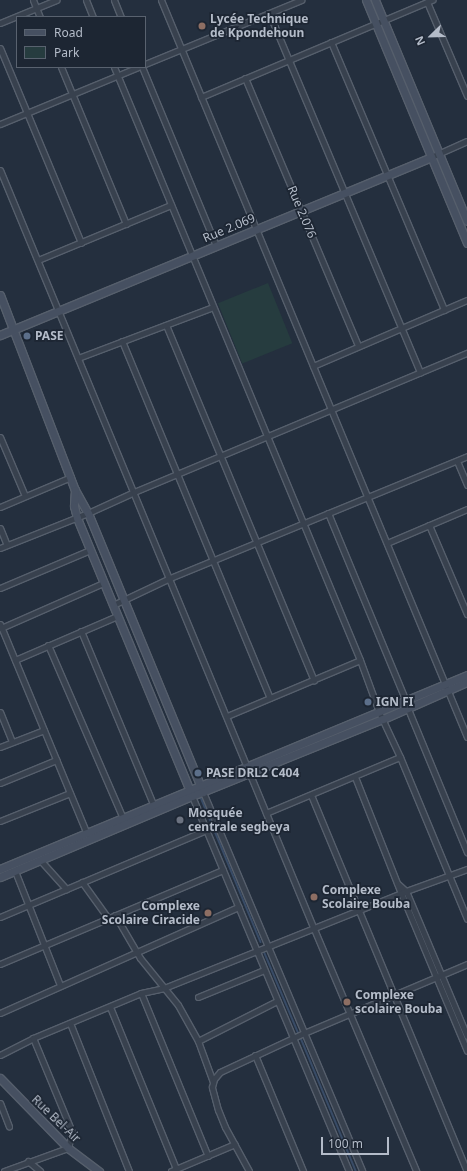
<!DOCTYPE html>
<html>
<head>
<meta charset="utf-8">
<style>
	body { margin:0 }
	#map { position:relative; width:467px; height:1171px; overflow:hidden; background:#242f3e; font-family:"Noto Sans",sans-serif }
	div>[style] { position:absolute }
	.green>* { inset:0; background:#263c3f; transform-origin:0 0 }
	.stream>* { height:1.5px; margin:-0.75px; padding:0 0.75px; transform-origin:0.75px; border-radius:0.75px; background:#394c67 }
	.roads { filter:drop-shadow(1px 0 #565f6c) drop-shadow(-1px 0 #565f6c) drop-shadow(0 1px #565f6c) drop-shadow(0 -1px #565f6c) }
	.street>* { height:5px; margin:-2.5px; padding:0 2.5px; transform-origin:2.5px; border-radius:2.5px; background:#38414e }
	.secondary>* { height:7px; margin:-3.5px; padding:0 3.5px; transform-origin:3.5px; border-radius:3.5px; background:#465061 }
	.dots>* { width:11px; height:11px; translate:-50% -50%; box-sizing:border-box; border:2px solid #1d2633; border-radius:50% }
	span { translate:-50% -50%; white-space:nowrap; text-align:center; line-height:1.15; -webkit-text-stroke:3.5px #1d2633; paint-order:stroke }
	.poi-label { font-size:12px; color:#b4bcc9; font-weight:700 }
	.left { translate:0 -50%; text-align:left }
	.right { translate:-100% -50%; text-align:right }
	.street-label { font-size:12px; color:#b4bcc9 }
	.legend { position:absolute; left:16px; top:16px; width:130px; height:52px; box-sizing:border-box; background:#1d2633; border:1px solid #59626f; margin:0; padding:5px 7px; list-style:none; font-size:12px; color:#b4bcc9 }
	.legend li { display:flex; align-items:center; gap:8px; height:20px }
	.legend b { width:20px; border:1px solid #59626f }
	.north { position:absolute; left:411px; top:16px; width:40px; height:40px; -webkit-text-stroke:3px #1d2633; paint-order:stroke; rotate:247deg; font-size:11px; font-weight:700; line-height:16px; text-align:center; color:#b4bcc9 }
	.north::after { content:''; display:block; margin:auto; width:14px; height:18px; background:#b4bcc9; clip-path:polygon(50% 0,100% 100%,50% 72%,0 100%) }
	.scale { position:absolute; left:321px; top:1137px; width:68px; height:18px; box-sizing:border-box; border:2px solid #b4bcc9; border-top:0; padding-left:5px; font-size:12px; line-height:14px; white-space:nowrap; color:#b4bcc9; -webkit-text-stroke:3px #1d2633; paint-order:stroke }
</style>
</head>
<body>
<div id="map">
	<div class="green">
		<div style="left:268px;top:283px;width:65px;height:54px;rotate:68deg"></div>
	</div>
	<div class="stream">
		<div style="left:200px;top:795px;width:159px;rotate:67.5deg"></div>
		<div style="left:422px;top:935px;width:41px;rotate:68.5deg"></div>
		<div style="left:264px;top:951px;width:88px;rotate:67.2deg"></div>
		<div style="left:440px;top:980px;width:49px;rotate:67.1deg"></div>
		<div style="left:301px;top:1038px;width:144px;rotate:67.5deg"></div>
	</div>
	<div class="roads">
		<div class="street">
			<div style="left:33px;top:0;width:18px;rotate:68deg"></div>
			<div style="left:86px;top:0;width:18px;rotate:68deg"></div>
			<div style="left:114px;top:0;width:18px;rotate:68deg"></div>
			<div style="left:161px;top:0;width:798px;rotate:67.45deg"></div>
			<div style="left:427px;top:2px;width:102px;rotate:66.9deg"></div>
			<div style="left:269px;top:13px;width:390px;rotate:67.2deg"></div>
			<div style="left:0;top:23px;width:61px;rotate:-22.3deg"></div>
			<div style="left:331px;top:42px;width:291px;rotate:67.1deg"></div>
			<div style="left:0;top:48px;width:211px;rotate:67.4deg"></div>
			<div style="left:145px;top:64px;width:169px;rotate:-22.3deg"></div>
			<div style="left:61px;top:67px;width:170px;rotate:67.5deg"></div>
			<div style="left:114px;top:67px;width:642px;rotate:67.47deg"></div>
			<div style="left:360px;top:660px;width:55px;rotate:69.9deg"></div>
			<div style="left:379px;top:712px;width:50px;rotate:65deg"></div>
			<div style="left:400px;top:757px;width:175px;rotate:67.5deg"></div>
			<div style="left:142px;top:67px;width:194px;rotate:67.5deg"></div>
			<div style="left:245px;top:78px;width:291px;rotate:67.1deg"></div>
			<div style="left:201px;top:97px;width:251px;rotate:-22.8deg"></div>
			<div style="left:0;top:124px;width:149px;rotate:-22.4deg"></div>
			<div style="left:431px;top:157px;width:39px;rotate:-24deg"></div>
			<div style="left:0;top:170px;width:821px;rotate:67.53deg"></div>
			<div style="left:314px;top:929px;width:263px;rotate:67.1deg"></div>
			<div style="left:38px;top:260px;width:144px;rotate:-22.5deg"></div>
			<div style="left:166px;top:325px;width:385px;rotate:67.4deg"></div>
			<div style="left:122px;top:341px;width:386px;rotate:67.5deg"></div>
			<div style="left:78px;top:358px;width:144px;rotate:-20.7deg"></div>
			<div style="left:313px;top:366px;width:168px;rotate:-23.2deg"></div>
			<div style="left:0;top:437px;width:64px;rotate:67deg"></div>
			<div style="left:457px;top:461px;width:26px;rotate:67deg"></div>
			<div style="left:0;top:507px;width:77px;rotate:-22.9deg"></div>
			<div style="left:328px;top:513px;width:204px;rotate:67.5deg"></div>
			<div style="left:429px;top:525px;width:97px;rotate:66.9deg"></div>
			<div style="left:0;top:528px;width:18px;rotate:68deg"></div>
			<div style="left:387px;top:543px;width:87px;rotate:-23deg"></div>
			<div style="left:0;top:548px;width:95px;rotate:-21.7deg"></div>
			<div style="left:88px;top:513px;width:51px;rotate:-24.5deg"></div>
			<div style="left:134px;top:492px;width:361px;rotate:-22.7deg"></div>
			<div style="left:0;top:588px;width:98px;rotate:-22.9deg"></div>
			<div style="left:113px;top:605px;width:63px;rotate:-25.3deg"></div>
			<div style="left:170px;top:578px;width:321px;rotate:-22.3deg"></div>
			<div style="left:0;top:624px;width:227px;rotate:67.5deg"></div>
			<div style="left:1px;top:628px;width:111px;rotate:-23.8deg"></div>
			<div style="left:81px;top:631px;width:190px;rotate:67.4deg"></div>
			<div style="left:48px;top:645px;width:189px;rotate:66.6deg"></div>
			<div style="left:15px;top:660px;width:111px;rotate:-23.3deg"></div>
			<div style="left:408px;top:709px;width:155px;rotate:67.6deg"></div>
			<div style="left:0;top:712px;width:32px;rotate:68deg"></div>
			<div style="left:227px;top:716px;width:144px;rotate:-22.8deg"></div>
			<div style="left:0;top:747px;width:47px;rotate:-21.1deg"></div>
			<div style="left:355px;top:777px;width:125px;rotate:68.4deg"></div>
			<div style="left:401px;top:893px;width:171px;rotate:67.3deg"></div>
			<div style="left:0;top:783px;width:61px;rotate:-22.3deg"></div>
			<div style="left:203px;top:792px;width:411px;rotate:67.2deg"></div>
			<div style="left:311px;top:795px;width:407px;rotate:67.5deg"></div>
			<div style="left:192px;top:796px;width:407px;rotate:67.3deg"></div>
			<div style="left:266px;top:813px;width:145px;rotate:-22.7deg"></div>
			<div style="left:0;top:821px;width:75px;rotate:-21.8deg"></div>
			<div style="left:41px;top:861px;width:38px;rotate:48deg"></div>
			<div style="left:15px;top:871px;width:123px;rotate:68.5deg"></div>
			<div style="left:82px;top:882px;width:44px;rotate:54.2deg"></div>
			<div style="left:397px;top:883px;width:12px;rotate:42deg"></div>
			<div style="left:406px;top:891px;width:157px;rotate:67.2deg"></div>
			<div style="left:115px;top:915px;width:50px;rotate:59.8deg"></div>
			<div style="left:140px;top:958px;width:60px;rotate:51deg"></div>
			<div style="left:178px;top:1005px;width:41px;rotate:60.9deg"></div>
			<div style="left:198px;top:1041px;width:44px;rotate:69.9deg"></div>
			<div style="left:0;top:917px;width:224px;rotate:-22.9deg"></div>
			<div style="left:0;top:964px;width:242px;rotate:-22.9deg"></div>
			<div style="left:141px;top:993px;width:176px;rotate:67.7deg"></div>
			<div style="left:198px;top:997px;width:71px;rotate:-22.2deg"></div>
			<div style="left:110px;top:1007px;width:175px;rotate:67.8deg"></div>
			<div style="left:0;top:1013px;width:261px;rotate:-24deg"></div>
			<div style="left:70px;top:1023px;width:159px;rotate:68.3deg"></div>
			<div style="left:198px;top:1041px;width:89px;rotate:-26.9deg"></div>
			<div style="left:0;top:1055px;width:37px;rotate:-27deg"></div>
			<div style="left:33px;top:1038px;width:117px;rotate:-22.6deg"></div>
			<div style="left:141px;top:993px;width:24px;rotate:-12deg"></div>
			<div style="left:164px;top:988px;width:261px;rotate:-21.8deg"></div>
			<div style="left:406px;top:891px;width:65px;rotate:-19.8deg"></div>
			<div style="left:255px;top:1055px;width:126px;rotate:67.5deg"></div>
			<div style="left:0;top:1103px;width:25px;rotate:69deg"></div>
			<div style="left:28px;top:1161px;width:16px;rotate:40deg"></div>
			<div style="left:4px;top:1171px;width:68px;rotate:-19.8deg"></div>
			<div style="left:68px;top:1148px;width:16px;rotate:-76deg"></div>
			<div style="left:72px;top:1132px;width:102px;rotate:-112.5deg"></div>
			<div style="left:171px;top:1171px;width:69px;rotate:-22.9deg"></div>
			<div style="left:249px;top:1171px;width:50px;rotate:-118.6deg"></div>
			<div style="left:225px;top:1127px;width:18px;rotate:-112deg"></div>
			<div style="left:218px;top:1110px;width:24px;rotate:-105deg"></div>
			<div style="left:212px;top:1087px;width:8px;rotate:-76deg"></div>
			<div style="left:214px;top:1079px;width:9px;rotate:-49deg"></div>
			<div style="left:220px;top:1072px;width:93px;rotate:-24.9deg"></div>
			<div style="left:304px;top:1033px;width:177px;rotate:-22.9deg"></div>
		</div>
		<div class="secondary">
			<div style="left:366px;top:0;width:263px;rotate:67.4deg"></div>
			<div style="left:375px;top:0;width:239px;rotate:67.4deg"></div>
			<div style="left:0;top:295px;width:209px;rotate:69deg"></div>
			<div style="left:75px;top:490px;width:26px;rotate:61deg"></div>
			<div style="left:88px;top:513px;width:302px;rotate:67.6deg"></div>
			<div style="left:0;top:335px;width:466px;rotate:-22.4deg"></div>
			<div style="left:75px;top:490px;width:16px;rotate:94deg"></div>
			<div style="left:74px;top:506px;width:12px;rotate:76deg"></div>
			<div style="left:77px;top:518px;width:298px;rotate:67.5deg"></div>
			<div style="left:0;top:869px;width:506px;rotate:-22.56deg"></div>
			<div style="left:0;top:877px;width:208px;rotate:-22.9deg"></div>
			<div style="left:192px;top:796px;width:206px;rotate:-22deg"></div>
			<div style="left:383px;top:719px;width:92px;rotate:-23.8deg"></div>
			<div style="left:0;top:1078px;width:98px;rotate:45.8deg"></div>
			<div style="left:68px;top:1148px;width:39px;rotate:37deg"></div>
		</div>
	</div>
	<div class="dots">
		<div style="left:202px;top:26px;background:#8d6e63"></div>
		<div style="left:27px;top:336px;background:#5c6f8a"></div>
		<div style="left:368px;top:702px;background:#5c6f8a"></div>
		<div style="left:198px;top:773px;background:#5c6f8a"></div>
		<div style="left:180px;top:820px;background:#6b7280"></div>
		<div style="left:314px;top:897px;background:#8d6e63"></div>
		<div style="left:208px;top:913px;background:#8d6e63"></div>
		<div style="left:347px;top:1002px;background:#8d6e63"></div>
	</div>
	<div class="poi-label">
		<span class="left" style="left:210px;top:26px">Lycée Technique<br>de Kpondehoun</span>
		<span class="left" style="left:35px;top:336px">PASE</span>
		<span class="left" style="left:376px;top:702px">IGN FI</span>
		<span class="left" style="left:206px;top:773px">PASE DRL2 C404</span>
		<span class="left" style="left:188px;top:820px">Mosquée<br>centrale segbeya</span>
		<span class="left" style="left:322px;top:897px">Complexe<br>Scolaire Bouba</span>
		<span class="right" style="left:200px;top:913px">Complexe<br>Scolaire Ciracide</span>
		<span class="left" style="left:355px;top:1002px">Complexe<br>scolaire Bouba</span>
	</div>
	<div class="street-label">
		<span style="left:302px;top:212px;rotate:67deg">Rue 2.076</span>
		<span style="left:229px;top:228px;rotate:-23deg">Rue 2.069</span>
		<span style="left:56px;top:1119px;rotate:44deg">Rue Bel-Air</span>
	</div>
	<ul class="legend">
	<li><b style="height:5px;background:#465061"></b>Road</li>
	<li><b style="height:11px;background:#263c3f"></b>Park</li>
	</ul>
	<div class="north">N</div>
	<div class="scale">100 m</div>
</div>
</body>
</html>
